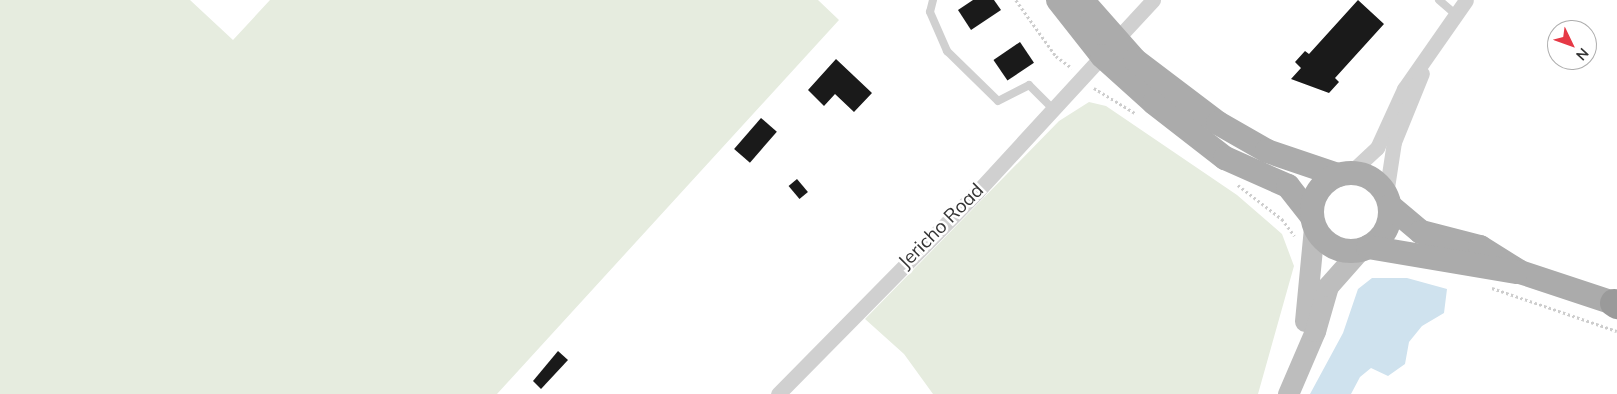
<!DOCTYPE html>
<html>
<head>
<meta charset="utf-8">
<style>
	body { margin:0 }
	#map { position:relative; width:1617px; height:394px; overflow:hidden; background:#fff; font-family:Mulish,sans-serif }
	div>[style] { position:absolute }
	.green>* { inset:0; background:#e6ecdf }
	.water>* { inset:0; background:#cfe2ee }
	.building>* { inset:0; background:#1a1a1a; transform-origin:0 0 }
	.path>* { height:2.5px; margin-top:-1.25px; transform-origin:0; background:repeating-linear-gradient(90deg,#cdcdcd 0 2.5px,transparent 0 5px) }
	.service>* { height:8px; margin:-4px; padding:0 4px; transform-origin:4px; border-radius:4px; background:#d0d0d0 }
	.minor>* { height:15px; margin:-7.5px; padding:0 7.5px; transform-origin:7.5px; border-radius:7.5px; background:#d0d0d0 }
	.secondary>* { height:21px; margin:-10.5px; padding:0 10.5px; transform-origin:10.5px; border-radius:10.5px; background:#bdbdbd }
	.primary>* { height:24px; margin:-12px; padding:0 12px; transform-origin:12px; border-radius:12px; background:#ababab }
	.primary>.ring { margin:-12px; padding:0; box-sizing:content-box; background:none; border:24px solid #ababab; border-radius:50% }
	.motorway>* { height:28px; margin:-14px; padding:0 14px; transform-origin:14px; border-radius:14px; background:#9a9a9a }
	span { translate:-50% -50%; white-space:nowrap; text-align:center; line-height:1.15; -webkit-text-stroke:5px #fff; paint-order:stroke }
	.street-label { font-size:19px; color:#333 }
	.north { position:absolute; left:1547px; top:20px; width:50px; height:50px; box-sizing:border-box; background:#fff; border:1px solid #adadad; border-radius:50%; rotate:132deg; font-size:14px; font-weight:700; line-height:20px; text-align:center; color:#333 }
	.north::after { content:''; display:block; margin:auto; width:18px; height:22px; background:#e63946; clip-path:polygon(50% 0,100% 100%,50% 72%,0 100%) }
</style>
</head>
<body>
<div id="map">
	<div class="green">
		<div style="clip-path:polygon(0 0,190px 0,233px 40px,270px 0,818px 0,839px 20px,497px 394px,0 394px)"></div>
		<div style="clip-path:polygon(1089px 102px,1106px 106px,1237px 195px,1282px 234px,1294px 266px,1258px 394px,933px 394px,904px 354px,865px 319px,1059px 121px)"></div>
	</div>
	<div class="water">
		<div style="clip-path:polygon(1372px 278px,1407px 278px,1447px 289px,1444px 313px,1422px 326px,1409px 342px,1405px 364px,1388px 376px,1371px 368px,1360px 377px,1351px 394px,1310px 394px,1343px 333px,1358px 289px)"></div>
	</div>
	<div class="building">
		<div style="clip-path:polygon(973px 0,994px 0,1001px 10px,971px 30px,958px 10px)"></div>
		<div style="clip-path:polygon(1358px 0,1384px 24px,1335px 78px,1339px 82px,1329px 93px,1291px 79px,1301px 68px,1295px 62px,1305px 51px,1309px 54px)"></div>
		<div style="left:1020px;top:42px;width:25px;height:32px;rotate:56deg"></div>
		<div style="clip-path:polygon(836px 59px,872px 93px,854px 112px,835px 94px,824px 106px,808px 90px)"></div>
		<div style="left:761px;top:118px;width:21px;height:41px;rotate:41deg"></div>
		<div style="left:797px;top:179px;width:17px;height:11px;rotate:50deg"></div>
		<div style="clip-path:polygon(558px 351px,568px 360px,541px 389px,533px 381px)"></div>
	</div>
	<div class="path">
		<div style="left:1016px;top:0;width:69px;rotate:54.5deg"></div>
		<div style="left:1056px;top:56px;width:20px;rotate:37deg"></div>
		<div style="left:1094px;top:88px;width:48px;rotate:31.4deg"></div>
		<div style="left:1238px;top:185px;width:56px;rotate:37.7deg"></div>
		<div style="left:1282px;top:219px;width:21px;rotate:53deg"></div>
		<div style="left:1492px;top:288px;width:132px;rotate:19deg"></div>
	</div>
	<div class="service">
		<div style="left:933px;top:0;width:12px;rotate:104deg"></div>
		<div style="left:930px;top:12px;width:43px;rotate:66.4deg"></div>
		<div style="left:947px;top:51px;width:71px;rotate:44.4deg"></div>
		<div style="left:998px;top:101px;width:35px;rotate:-27deg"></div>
		<div style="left:1029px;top:85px;width:34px;rotate:45deg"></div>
		<div style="left:1439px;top:0;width:23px;rotate:41deg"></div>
	</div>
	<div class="minor">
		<div style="left:1115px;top:41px;width:56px;rotate:-47.2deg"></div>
		<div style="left:1350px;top:173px;width:37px;rotate:-43deg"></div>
		<div style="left:1377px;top:148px;width:65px;rotate:-65.4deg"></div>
		<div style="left:1404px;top:89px;width:108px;rotate:-55.1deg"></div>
		<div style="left:1386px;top:194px;width:53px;rotate:-81.3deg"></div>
		<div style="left:1394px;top:142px;width:74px;rotate:-67.9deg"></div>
		<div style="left:778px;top:394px;width:284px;rotate:-45.4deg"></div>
		<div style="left:977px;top:192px;width:185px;rotate:-47.4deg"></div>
	</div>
	<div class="secondary">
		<div style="left:1305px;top:321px;width:94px;rotate:-84.5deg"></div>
		<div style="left:1288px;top:394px;width:69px;rotate:-66.8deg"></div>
		<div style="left:1315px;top:331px;width:47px;rotate:-73.9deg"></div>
		<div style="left:1328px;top:286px;width:47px;rotate:-48.5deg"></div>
	</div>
	<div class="primary">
		<div style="left:1058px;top:0;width:71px;rotate:51.8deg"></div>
		<div style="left:1102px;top:56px;width:70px;rotate:42.1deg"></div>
		<div style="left:1154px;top:103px;width:90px;rotate:37.8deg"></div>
		<div style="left:1225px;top:158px;width:69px;rotate:24deg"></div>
		<div style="left:1288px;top:186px;width:39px;rotate:52deg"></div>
		<div style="left:1082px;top:0;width:80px;rotate:48.5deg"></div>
		<div style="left:1135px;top:60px;width:104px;rotate:37.2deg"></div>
		<div style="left:1218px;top:123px;width:56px;rotate:29.7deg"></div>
		<div style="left:1267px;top:151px;width:75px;rotate:18.7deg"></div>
		<div class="ring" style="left:1312px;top:173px;width:54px;height:54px"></div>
		<div style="left:1390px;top:206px;width:40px;rotate:40deg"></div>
		<div style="left:1421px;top:232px;width:61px;rotate:14.3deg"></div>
		<div style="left:1480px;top:247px;width:47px;rotate:32deg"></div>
		<div style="left:1520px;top:272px;width:102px;rotate:18.3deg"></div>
		<div style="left:1368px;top:247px;width:150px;rotate:9.6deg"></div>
	</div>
	<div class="motorway">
		<div style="left:1614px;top:303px;width:4px;rotate:34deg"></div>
	</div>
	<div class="street-label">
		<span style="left:941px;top:226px;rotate:-45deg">Jericho Road</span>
	</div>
	<div class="north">N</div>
</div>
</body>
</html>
